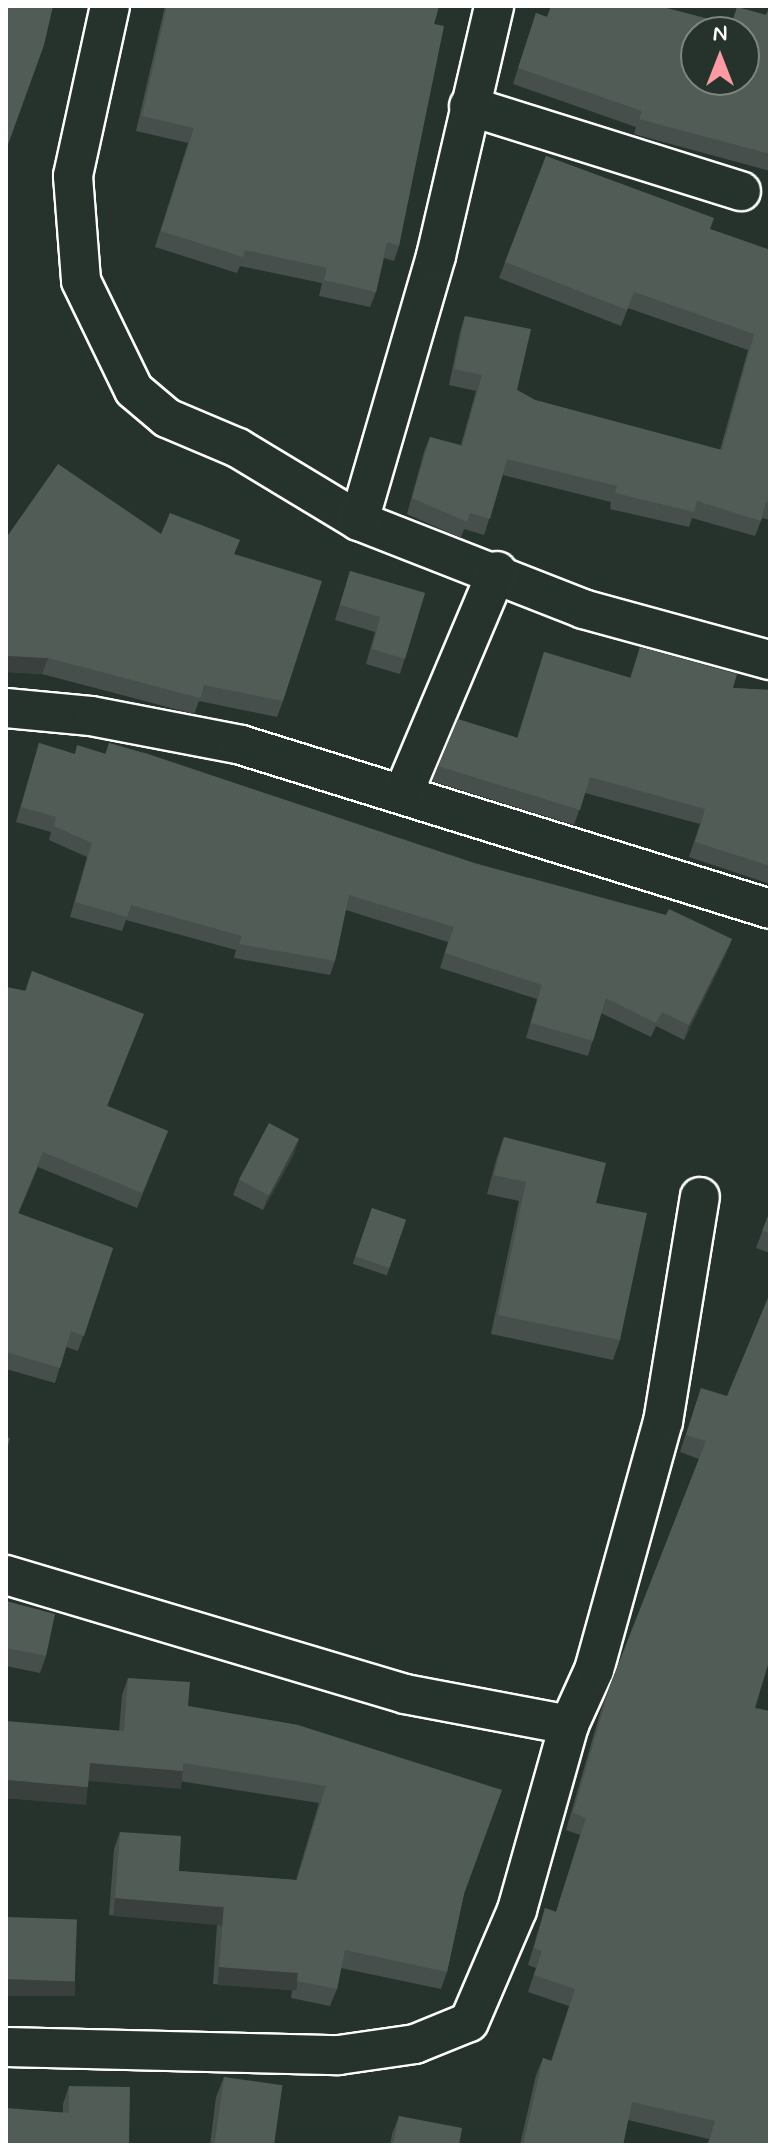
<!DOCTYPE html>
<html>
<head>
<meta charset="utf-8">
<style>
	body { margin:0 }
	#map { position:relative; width:776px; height:2151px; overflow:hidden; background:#26332d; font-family:Mynerve,sans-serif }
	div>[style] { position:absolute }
	.roads { filter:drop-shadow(2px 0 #fff) drop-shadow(-2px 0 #fff) drop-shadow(0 2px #fff) drop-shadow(0 -2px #fff) }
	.street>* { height:38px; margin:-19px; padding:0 19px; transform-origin:19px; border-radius:19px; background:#26332d }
	.wall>* { inset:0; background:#464f4b; transform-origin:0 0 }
	.shaded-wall>* { inset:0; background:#39403d; transform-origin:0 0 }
	.building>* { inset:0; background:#515c57; transform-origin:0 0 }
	span { translate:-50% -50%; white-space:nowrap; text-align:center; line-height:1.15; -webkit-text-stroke:8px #26332d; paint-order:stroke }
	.frame { position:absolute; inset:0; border:8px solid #fff; pointer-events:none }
	.north { position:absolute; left:680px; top:16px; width:80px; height:80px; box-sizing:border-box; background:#26332d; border:2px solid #7d8581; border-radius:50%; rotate:0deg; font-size:22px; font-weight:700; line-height:32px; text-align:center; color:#fff }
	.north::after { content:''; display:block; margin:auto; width:28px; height:36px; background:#ff9aa2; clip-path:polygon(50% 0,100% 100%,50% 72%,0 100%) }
</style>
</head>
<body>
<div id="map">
	<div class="roads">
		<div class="street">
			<div style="left:110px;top:6px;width:174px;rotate:102.3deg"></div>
			<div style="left:73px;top:176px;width:105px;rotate:85.6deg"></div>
			<div style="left:81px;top:281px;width:121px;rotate:64.1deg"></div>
			<div style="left:134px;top:390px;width:43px;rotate:40.3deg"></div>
			<div style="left:167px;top:418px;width:77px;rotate:22.9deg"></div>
			<div style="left:238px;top:448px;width:141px;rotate:31.1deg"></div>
			<div style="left:359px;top:521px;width:241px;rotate:21.4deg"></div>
			<div style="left:583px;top:609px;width:194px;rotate:15.3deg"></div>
			<div style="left:469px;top:106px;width:285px;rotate:17.4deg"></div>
			<div style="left:359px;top:521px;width:276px;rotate:-73.8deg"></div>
			<div style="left:436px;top:256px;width:257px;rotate:-76.9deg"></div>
			<div style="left:6px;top:708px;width:85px;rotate:5.4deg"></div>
			<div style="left:91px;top:716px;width:153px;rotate:10.9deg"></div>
			<div style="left:241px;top:745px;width:554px;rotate:17.22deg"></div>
			<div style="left:403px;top:794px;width:242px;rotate:-67.1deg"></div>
			<div style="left:6px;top:1575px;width:416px;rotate:16.6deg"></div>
			<div style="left:405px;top:1694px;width:167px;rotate:10.7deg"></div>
			<div style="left:6px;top:2047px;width:333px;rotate:1.4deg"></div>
			<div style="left:339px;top:2055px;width:77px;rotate:-8.2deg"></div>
			<div style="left:415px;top:2044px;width:58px;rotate:-22.2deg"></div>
			<div style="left:469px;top:2022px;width:122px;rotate:-66.8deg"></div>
			<div style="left:517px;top:1910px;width:192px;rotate:-74.3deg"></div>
			<div style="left:569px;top:1725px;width:60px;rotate:-65.6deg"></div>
			<div style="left:594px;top:1670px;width:257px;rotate:-74.5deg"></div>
			<div style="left:663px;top:1422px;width:228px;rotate:-80.7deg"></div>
		</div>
	</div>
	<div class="wall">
		<div style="clip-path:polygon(165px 6px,439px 6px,434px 24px,399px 246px,394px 261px,384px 258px,376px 292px,370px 307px,319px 296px,322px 283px,240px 266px,237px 273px,155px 247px,188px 143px,136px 131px)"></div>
		<div style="clip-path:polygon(770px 6px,770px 171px,634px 134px,636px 127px,513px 84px,536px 13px,547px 17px,731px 24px,737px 7px,766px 15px)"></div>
		<div style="clip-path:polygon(546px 156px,710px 229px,770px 250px,770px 520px,762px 518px,755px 536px,692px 518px,689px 527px,610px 509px,611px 502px,503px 475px,484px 535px,464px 529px,461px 538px,407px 514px,424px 452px,430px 437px,461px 445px,476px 391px,449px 385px,460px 332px,465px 316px,517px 390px,535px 400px,720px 450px,748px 350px,628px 308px,621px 326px,499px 278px)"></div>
		<div style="clip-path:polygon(161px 534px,234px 554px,283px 701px,277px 717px,199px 701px,194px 714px,42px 674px,6px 672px)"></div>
		<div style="clip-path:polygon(350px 571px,425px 593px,400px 674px,366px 664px,375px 632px,335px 620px)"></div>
		<div style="clip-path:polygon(640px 647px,733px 688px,770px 690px,770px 884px,689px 857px,700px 824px,585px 793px,574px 825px,432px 781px,438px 766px,517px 738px,544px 652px,630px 678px)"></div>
		<div style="clip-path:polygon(39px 743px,74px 754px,105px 754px,109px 743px,474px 863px,732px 939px,726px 954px,684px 1040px,656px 1026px,651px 1037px,601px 1013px,588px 1056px,526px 1038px,537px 999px,440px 968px,448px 942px,346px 910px,335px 961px,330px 975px,234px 958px,236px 950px,126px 920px,122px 931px,70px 917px,87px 857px,49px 840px,51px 832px,16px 822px)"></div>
		<div style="clip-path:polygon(32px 971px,108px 1106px,168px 1131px,137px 1208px,38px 1167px,18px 1214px,113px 1248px,78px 1351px,66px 1347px,55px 1383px,6px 1369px,6px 987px,25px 991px)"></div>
		<div style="clip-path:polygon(504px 1137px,596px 1203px,620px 1340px,613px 1360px,491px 1334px,519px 1201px,487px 1194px,497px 1157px)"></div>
		<div style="clip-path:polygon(294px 1154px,263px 1210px,233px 1195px,239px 1180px)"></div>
		<div style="left:372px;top:1208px;width:36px;height:59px;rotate:19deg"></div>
		<div style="clip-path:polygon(770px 1211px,770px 1253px,756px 1248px)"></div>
		<div style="clip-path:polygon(701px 1388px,755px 1708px,770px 2145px,707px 2145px,709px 2139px,628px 2120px,623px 2145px,520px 2145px,536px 2075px,543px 2058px,551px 2061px,569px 2006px,528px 1992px,536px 1968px,528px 1965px,545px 1908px,556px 1912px,580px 1835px,566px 1830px,603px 1703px,699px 1459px,680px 1452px)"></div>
		<div style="clip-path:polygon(6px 1601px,46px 1656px,40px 1673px,6px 1666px)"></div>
		<div style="clip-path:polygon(128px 1678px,188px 1706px,298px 1725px,464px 1894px,447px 1972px,441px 1989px,341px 1968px,337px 1989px,330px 2006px,291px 1998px,292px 1990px,213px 1984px,217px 1924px,109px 1915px,114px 1849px,120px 1832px,179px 1871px,296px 1880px,319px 1803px,179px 1781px,176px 1788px,88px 1780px,82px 1804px,6px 1798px,119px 1731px,122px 1695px)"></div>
		<div style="clip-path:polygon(224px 2077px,274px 2145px,210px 2145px,216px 2097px)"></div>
		<div style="clip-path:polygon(69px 2086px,129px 2145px,63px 2113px,63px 2104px)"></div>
		<div style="clip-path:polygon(399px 2116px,459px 2145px,390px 2145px,392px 2134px)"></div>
	</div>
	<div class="shaded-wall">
		<div style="clip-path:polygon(6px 656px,48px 658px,42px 674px,6px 672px)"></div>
		<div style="clip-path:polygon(732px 939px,726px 954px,684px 1040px,689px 1025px)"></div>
		<div style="clip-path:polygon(299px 1139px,294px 1154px,263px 1210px,268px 1196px)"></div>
		<div style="left:90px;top:1763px;width:93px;height:18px;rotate:5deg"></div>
		<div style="left:6px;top:1780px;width:82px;height:18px;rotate:5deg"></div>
		<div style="left:115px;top:1898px;width:109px;height:18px;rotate:5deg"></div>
		<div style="left:219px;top:1967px;width:79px;height:18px;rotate:4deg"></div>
		<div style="left:6px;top:1979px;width:69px;height:17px"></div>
	</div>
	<div class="building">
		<div style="clip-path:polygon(6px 6px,53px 6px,44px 45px,6px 150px)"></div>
		<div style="clip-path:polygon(167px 6px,439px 6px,434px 24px,444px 26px,399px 246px,387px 242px,376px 292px,324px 280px,327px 268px,245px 250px,243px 257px,161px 231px,194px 128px,142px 116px)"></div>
		<div style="clip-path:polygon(evenodd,551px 6px,659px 6px,732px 25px,737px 7px,766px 15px,770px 6px,770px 154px,639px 119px,642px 111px,518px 68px,536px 13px,547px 17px,551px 6px,696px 32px,744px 32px,744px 80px,696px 80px,696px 32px)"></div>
		<div style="clip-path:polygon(546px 156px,714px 218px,710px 229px,770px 250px,770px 503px,766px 502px,761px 521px,697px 501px,694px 512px,615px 493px,617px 486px,507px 459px,490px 519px,470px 513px,467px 522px,412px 498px,430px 437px,462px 446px,482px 375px,454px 369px,465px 316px,531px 329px,517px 390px,535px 400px,722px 450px,754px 334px,634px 292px,627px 310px,505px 262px)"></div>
		<div style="clip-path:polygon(58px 464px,161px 534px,170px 513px,240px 540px,234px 554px,322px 581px,283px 701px,204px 685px,200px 698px,48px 658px,6px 656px,6px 538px)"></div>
		<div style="clip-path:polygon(350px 571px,425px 593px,405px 659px,372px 649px,380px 617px,340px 605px)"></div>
		<div style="clip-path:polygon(640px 647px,737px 674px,733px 688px,770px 690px,770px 866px,695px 842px,705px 809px,590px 777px,580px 810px,438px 766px,458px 719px,518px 738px,544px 652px,631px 678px)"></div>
		<div style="clip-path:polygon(39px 743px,75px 754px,77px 745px,106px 754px,109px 743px,148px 754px,474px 863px,666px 915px,669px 909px,732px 939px,689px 1025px,662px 1012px,656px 1023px,606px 998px,593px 1041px,531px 1023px,542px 985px,445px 953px,454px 927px,349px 895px,335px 961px,239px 944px,242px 936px,131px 905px,127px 917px,75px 902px,92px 843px,54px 826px,56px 817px,21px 807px)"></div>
		<div style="clip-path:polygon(32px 971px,144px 1014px,107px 1106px,168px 1131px,142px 1193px,43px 1152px,18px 1213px,113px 1248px,84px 1336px,71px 1331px,60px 1368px,6px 1352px,6px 987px,26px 991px)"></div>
		<div style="left:269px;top:1123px;width:34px;height:64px;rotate:28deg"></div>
		<div style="clip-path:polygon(504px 1137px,606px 1163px,596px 1203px,647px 1213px,620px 1340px,498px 1315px,526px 1182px,494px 1175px)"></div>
		<div style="left:372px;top:1208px;width:36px;height:51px;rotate:19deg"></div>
		<div style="clip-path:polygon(770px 1211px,770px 1233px,762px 1231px)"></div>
		<div style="clip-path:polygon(770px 1293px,770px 1658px,755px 1708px,770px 1711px,770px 2145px,708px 2145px,715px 2121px,632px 2102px,623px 2145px,523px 2145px,543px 2058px,552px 2061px,575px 1989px,534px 1975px,542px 1951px,534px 1948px,545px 1908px,556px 1912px,586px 1818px,573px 1813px,610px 1686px,706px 1441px,686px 1435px,701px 1388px,727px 1396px)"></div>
		<div style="clip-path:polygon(6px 1437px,10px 1438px,6px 1453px)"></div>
		<div style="clip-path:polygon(6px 1601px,55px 1614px,46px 1656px,6px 1648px)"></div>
		<div style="clip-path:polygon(128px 1678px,190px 1682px,188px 1706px,298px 1725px,502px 1790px,464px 1894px,447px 1972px,345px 1950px,337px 1989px,297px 1981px,298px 1973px,219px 1967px,224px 1907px,115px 1898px,120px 1832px,181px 1836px,179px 1871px,297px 1880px,326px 1786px,183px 1763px,183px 1771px,90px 1763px,88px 1787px,6px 1780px,6px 1721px,124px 1731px)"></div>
		<div style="left:6px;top:1917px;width:71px;height:62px;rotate:2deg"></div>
		<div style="left:224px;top:2077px;width:59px;height:69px;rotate:8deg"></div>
		<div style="clip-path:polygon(69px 2086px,130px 2087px,129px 2145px,6px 2145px,6px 2108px,69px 2113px)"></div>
		<div style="clip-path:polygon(399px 2116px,462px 2128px,459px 2145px,393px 2145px)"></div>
	</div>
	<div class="frame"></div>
	<div class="north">N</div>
</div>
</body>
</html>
